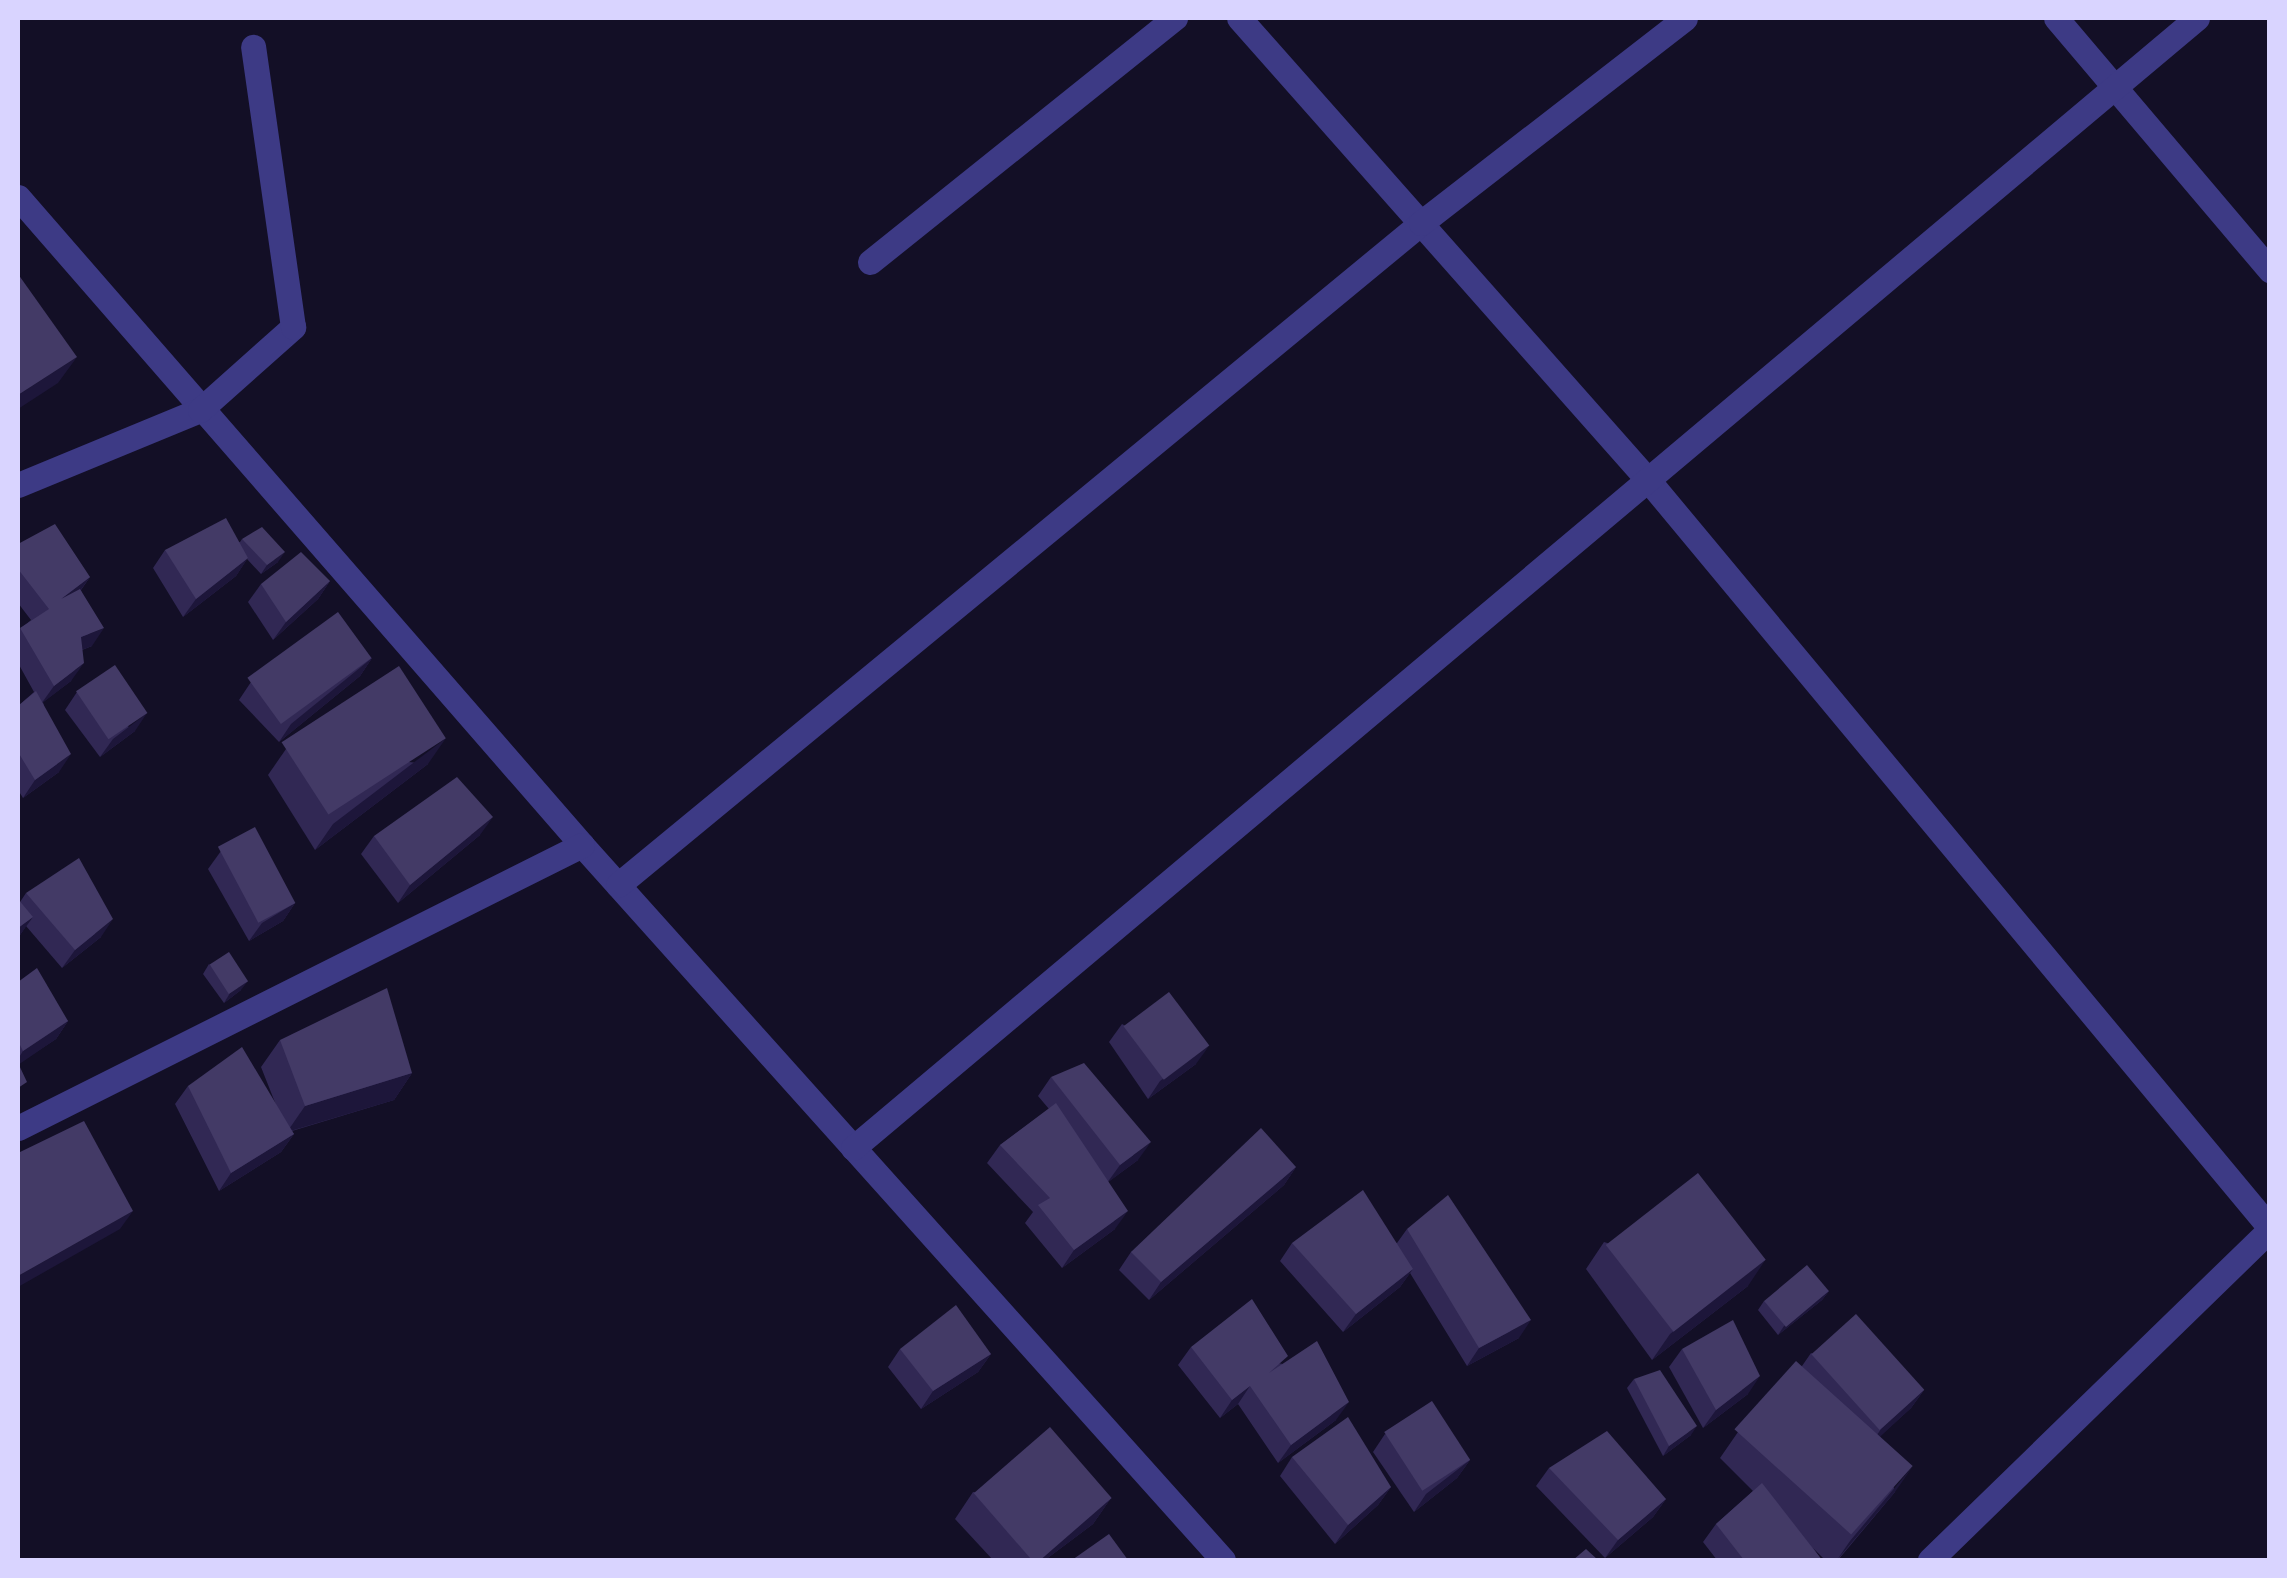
<!DOCTYPE html>
<html>
<head>
<meta charset="utf-8">
<style>
	body { margin:0 }
	#map { position:relative; width:2287px; height:1578px; overflow:hidden; background:#130f26; font-family:"PT Sans Narrow",sans-serif }
	div>[style] { position:absolute }
	.minor>* { height:25px; margin:-12.5px; padding:0 12.5px; transform-origin:12.5px; border-radius:12.5px; background:#3d3a85 }
	.wall>* { inset:0; background:#312854 }
	.shaded-wall>* { inset:0; background:#1d163a }
	.building>* { inset:0; background:#433a66; transform-origin:0 0 }
	span { translate:-50% -50%; white-space:nowrap; text-align:center; line-height:1.15; -webkit-text-stroke:10px #130f26; paint-order:stroke }
	.frame { position:absolute; inset:0; border:20px solid #d9d4ff; pointer-events:none }
</style>
</head>
<body>
<div id="map">
	<div class="minor">
		<div style="left:1239px;top:18px;width:617px;rotate:48.48deg"></div>
		<div style="left:1648px;top:480px;width:973px;rotate:50.25deg"></div>
		<div style="left:2056px;top:18px;width:331px;rotate:49.7deg"></div>
		<div style="left:18px;top:197px;width:859px;rotate:48.96deg"></div>
		<div style="left:582px;top:845px;width:960px;rotate:48.12deg"></div>
		<div style="left:870px;top:262px;width:391px;rotate:-38.7deg"></div>
		<div style="left:18px;top:485px;width:197px;rotate:-22.4deg"></div>
		<div style="left:200px;top:410px;width:125px;rotate:-41.7deg"></div>
		<div style="left:293px;top:327px;width:283px;rotate:-98.1deg"></div>
		<div style="left:618px;top:885px;width:1041px;rotate:-39.5deg"></div>
		<div style="left:1421px;top:223px;width:334px;rotate:-37.8deg"></div>
		<div style="left:18px;top:1128px;width:631px;rotate:-26.65deg"></div>
		<div style="left:853px;top:1148px;width:1756px;rotate:-40.06deg"></div>
		<div style="left:1930px;top:1560px;width:475px;rotate:-44.2deg"></div>
	</div>
	<div class="wall">
		<div style="clip-path:polygon(242px 539px,278px 562px,261px 574px,247px 559px,236px 576px,183px 617px,153px 568px,165px 550px,240px 542px)"></div>
		<div style="clip-path:polygon(18px 544px,90px 577px,81px 590px,92px 646px,82px 650px,71px 681px,43px 702px,59px 772px,23px 798px,18px 790px,18px 706px,34px 692px,18px 663px,18px 631px,31px 620px,18px 603px)"></div>
		<div style="clip-path:polygon(330px 581px,318px 599px,273px 640px,248px 602px,261px 584px)"></div>
		<div style="clip-path:polygon(372px 658px,360px 676px,279px 742px,239px 700px,251px 682px)"></div>
		<div style="clip-path:polygon(77px 692px,135px 731px,100px 757px,65px 710px)"></div>
		<div style="clip-path:polygon(286px 749px,428px 764px,315px 850px,268px 775px)"></div>
		<div style="clip-path:polygon(480px 835px,398px 903px,361px 854px,374px 836px)"></div>
		<div style="clip-path:polygon(221px 851px,295px 903px,283px 921px,249px 941px,208px 869px)"></div>
		<div style="clip-path:polygon(26px 893px,101px 937px,62px 968px,26px 926px,20px 935px,20px 902px)"></div>
		<div style="clip-path:polygon(209px 964px,241px 990px,224px 1003px,203px 974px)"></div>
		<div style="clip-path:polygon(18px 982px,68px 1021px,56px 1039px,18px 1064px,18px 1096px)"></div>
		<div style="clip-path:polygon(1122px 1024px,1196px 1064px,1148px 1099px,1109px 1042px)"></div>
		<div style="clip-path:polygon(280px 1040px,412px 1073px,394px 1100px,292px 1131px,294px 1134px,281px 1152px,219px 1191px,175px 1104px,188px 1086px,276px 1105px,261px 1067px)"></div>
		<div style="clip-path:polygon(1051px 1077px,1138px 1160px,1108px 1182px,1115px 1229px,1062px 1268px,1025px 1223px,1033px 1212px,987px 1163px,1000px 1145px,1049px 1109px,1038px 1096px)"></div>
		<div style="clip-path:polygon(1296px 1167px,1284px 1185px,1149px 1300px,1119px 1270px,1131px 1252px)"></div>
		<div style="clip-path:polygon(1407px 1229px,1519px 1338px,1467px 1366px,1410px 1273px,1400px 1287px,1343px 1332px,1280px 1261px,1292px 1243px,1397px 1243px)"></div>
		<div style="clip-path:polygon(1604px 1242px,1748px 1286px,1652px 1360px,1586px 1269px)"></div>
		<div style="clip-path:polygon(1829px 1291px,1822px 1300px,1778px 1335px,1758px 1310px,1764px 1301px)"></div>
		<div style="clip-path:polygon(1191px 1347px,1283px 1364px,1336px 1420px,1278px 1463px,1238px 1404px,1220px 1418px,1178px 1365px)"></div>
		<div style="clip-path:polygon(900px 1349px,991px 1354px,978px 1372px,921px 1409px,888px 1367px)"></div>
		<div style="clip-path:polygon(1682px 1349px,1748px 1394px,1703px 1428px,1669px 1367px)"></div>
		<div style="clip-path:polygon(1811px 1353px,1924px 1390px,1911px 1408px,1880px 1436px,1895px 1492px,1838px 1560px,1825px 1560px,1813px 1548px,1822px 1560px,1717px 1560px,1703px 1542px,1716px 1524px,1753px 1491px,1720px 1458px,1738px 1432px,1802px 1366px)"></div>
		<div style="clip-path:polygon(1634px 1379px,1691px 1435px,1663px 1456px,1627px 1388px)"></div>
		<div style="clip-path:polygon(1385px 1434px,1470px 1460px,1457px 1478px,1414px 1512px,1373px 1452px)"></div>
		<div style="clip-path:polygon(1292px 1457px,1391px 1487px,1378px 1505px,1335px 1544px,1280px 1476px)"></div>
		<div style="clip-path:polygon(1549px 1468px,1666px 1499px,1653px 1517px,1605px 1558px,1536px 1486px)"></div>
		<div style="clip-path:polygon(973px 1492px,1111px 1498px,1093px 1524px,1045px 1560px,993px 1560px,955px 1519px)"></div>
	</div>
	<div class="shaded-wall">
		<div style="clip-path:polygon(77px 357px,58px 383px,18px 409px,18px 395px)"></div>
		<div style="clip-path:polygon(285px 552px,278px 562px,261px 574px,267px 565px)"></div>
		<div style="clip-path:polygon(248px 558px,236px 576px,183px 617px,196px 599px)"></div>
		<div style="clip-path:polygon(90px 577px,77px 595px,61px 599px)"></div>
		<div style="clip-path:polygon(330px 581px,318px 599px,273px 640px,286px 622px)"></div>
		<div style="clip-path:polygon(104px 628px,92px 646px,68px 655px,81px 637px)"></div>
		<div style="clip-path:polygon(372px 658px,360px 676px,279px 742px,291px 724px)"></div>
		<div style="clip-path:polygon(84px 663px,71px 681px,41px 704px,54px 686px)"></div>
		<div style="clip-path:polygon(147px 713px,135px 731px,100px 757px,113px 739px)"></div>
		<div style="clip-path:polygon(446px 738px,428px 764px,315px 850px,333px 824px)"></div>
		<div style="clip-path:polygon(71px 754px,59px 772px,23px 798px,35px 780px)"></div>
		<div style="clip-path:polygon(493px 817px,480px 835px,398px 903px,410px 885px)"></div>
		<div style="clip-path:polygon(295px 903px,283px 921px,249px 941px,262px 923px)"></div>
		<div style="clip-path:polygon(33px 917px,20px 935px,18px 937px,18px 928px)"></div>
		<div style="clip-path:polygon(113px 919px,101px 937px,62px 968px,75px 950px)"></div>
		<div style="clip-path:polygon(248px 981px,241px 990px,224px 1003px,230px 993px)"></div>
		<div style="clip-path:polygon(68px 1021px,56px 1039px,18px 1065px,18px 1059px,23px 1051px)"></div>
		<div style="clip-path:polygon(1209px 1046px,1196px 1064px,1148px 1099px,1160px 1081px)"></div>
		<div style="clip-path:polygon(412px 1073px,394px 1100px,287px 1132px,305px 1106px)"></div>
		<div style="clip-path:polygon(294px 1134px,281px 1152px,219px 1191px,231px 1173px)"></div>
		<div style="clip-path:polygon(1151px 1142px,1138px 1160px,1107px 1183px,1120px 1165px)"></div>
		<div style="clip-path:polygon(1296px 1167px,1284px 1185px,1149px 1300px,1161px 1282px)"></div>
		<div style="clip-path:polygon(133px 1211px,120px 1229px,18px 1287px,18px 1276px)"></div>
		<div style="clip-path:polygon(1128px 1211px,1115px 1229px,1062px 1268px,1074px 1250px)"></div>
		<div style="clip-path:polygon(1766px 1259px,1748px 1286px,1652px 1360px,1670px 1334px)"></div>
		<div style="clip-path:polygon(1413px 1269px,1400px 1287px,1343px 1332px,1356px 1314px)"></div>
		<div style="clip-path:polygon(1829px 1291px,1822px 1300px,1778px 1335px,1784px 1326px)"></div>
		<div style="clip-path:polygon(1531px 1320px,1519px 1338px,1467px 1366px,1479px 1348px)"></div>
		<div style="clip-path:polygon(991px 1354px,978px 1372px,921px 1409px,933px 1391px)"></div>
		<div style="clip-path:polygon(1760px 1376px,1748px 1394px,1703px 1428px,1716px 1410px)"></div>
		<div style="clip-path:polygon(1250px 1386px,1238px 1404px,1220px 1418px,1232px 1400px)"></div>
		<div style="clip-path:polygon(1924px 1390px,1911px 1408px,1869px 1447px,1881px 1429px)"></div>
		<div style="clip-path:polygon(1349px 1402px,1336px 1420px,1278px 1463px,1291px 1445px)"></div>
		<div style="clip-path:polygon(1697px 1426px,1691px 1435px,1663px 1456px,1669px 1446px)"></div>
		<div style="clip-path:polygon(1470px 1460px,1457px 1478px,1414px 1512px,1426px 1494px)"></div>
		<div style="clip-path:polygon(1913px 1466px,1895px 1492px,1837px 1560px,1850px 1541px)"></div>
		<div style="clip-path:polygon(1391px 1487px,1378px 1505px,1335px 1544px,1348px 1525px)"></div>
		<div style="clip-path:polygon(1111px 1498px,1093px 1524px,1045px 1560px,1030px 1560px)"></div>
		<div style="clip-path:polygon(1666px 1499px,1653px 1517px,1605px 1558px,1618px 1540px)"></div>
	</div>
	<div class="building">
		<div style="clip-path:polygon(18px 274px,77px 357px,18px 395px)"></div>
		<div style="clip-path:polygon(226px 518px,248px 558px,196px 599px,165px 550px)"></div>
		<div style="clip-path:polygon(55px 524px,90px 577px,61px 599px,80px 589px,104px 628px,81px 637px,84px 663px,54px 686px,20px 628px,49px 609px,18px 569px,18px 544px)"></div>
		<div style="clip-path:polygon(262px 527px,285px 552px,267px 565px,242px 539px)"></div>
		<div style="clip-path:polygon(301px 552px,330px 581px,286px 622px,261px 584px)"></div>
		<div style="left:338px;top:612px;width:57px;height:112px;rotate:54deg"></div>
		<div style="left:115px;top:665px;width:58px;height:47px;rotate:56deg"></div>
		<div style="left:399px;top:666px;width:86px;height:140px;rotate:57deg"></div>
		<div style="clip-path:polygon(36px 691px,71px 754px,35px 780px,18px 752px,18px 706px)"></div>
		<div style="clip-path:polygon(457px 777px,493px 817px,410px 885px,374px 836px)"></div>
		<div style="left:255px;top:827px;width:86px;height:42px;rotate:62deg"></div>
		<div style="clip-path:polygon(79px 858px,113px 919px,75px 950px,26px 893px)"></div>
		<div style="clip-path:polygon(18px 899px,33px 917px,18px 928px)"></div>
		<div style="left:229px;top:952px;width:35px;height:23px;rotate:57deg"></div>
		<div style="clip-path:polygon(37px 968px,68px 1021px,23px 1051px,18px 1041px,18px 982px)"></div>
		<div style="clip-path:polygon(387px 988px,412px 1073px,305px 1106px,280px 1040px)"></div>
		<div style="left:1169px;top:992px;width:67px;height:57px;rotate:53deg"></div>
		<div style="clip-path:polygon(242px 1047px,294px 1134px,231px 1173px,188px 1086px)"></div>
		<div style="clip-path:polygon(18px 1063px,27px 1082px,18px 1088px)"></div>
		<div style="clip-path:polygon(1084px 1063px,1151px 1142px,1120px 1165px,1051px 1077px)"></div>
		<div style="clip-path:polygon(1056px 1103px,1128px 1211px,1074px 1250px,1038px 1205px,1050px 1198px,1000px 1145px)"></div>
		<div style="clip-path:polygon(84px 1121px,133px 1211px,18px 1276px,18px 1153px)"></div>
		<div style="clip-path:polygon(1261px 1128px,1296px 1167px,1161px 1282px,1131px 1252px)"></div>
		<div style="left:1698px;top:1173px;width:110px;height:117px;rotate:52deg"></div>
		<div style="clip-path:polygon(1363px 1190px,1413px 1269px,1356px 1314px,1292px 1243px)"></div>
		<div style="clip-path:polygon(1448px 1195px,1531px 1320px,1479px 1348px,1407px 1229px)"></div>
		<div style="left:1807px;top:1265px;width:34px;height:56px;rotate:50deg"></div>
		<div style="clip-path:polygon(1252px 1299px,1288px 1356px,1269px 1373px,1317px 1341px,1349px 1402px,1291px 1445px,1250px 1386px,1232px 1400px,1191px 1347px)"></div>
		<div style="clip-path:polygon(956px 1305px,991px 1354px,933px 1391px,900px 1349px)"></div>
		<div style="left:1856px;top:1314px;width:102px;height:60px;rotate:48deg"></div>
		<div style="clip-path:polygon(1733px 1320px,1760px 1376px,1716px 1410px,1682px 1349px)"></div>
		<div style="left:1796px;top:1361px;width:157px;height:92px;rotate:42deg"></div>
		<div style="clip-path:polygon(1660px 1370px,1697px 1426px,1669px 1446px,1634px 1379px)"></div>
		<div style="left:1432px;top:1401px;width:70px;height:57px;rotate:57deg"></div>
		<div style="clip-path:polygon(1348px 1417px,1391px 1487px,1348px 1525px,1292px 1457px)"></div>
		<div style="left:1050px;top:1427px;width:94px;height:101px;rotate:49deg"></div>
		<div style="clip-path:polygon(1607px 1431px,1666px 1499px,1618px 1540px,1549px 1468px)"></div>
		<div style="clip-path:polygon(1762px 1483px,1822px 1560px,1744px 1560px,1716px 1524px)"></div>
		<div style="clip-path:polygon(1109px 1534px,1128px 1560px,1072px 1560px)"></div>
		<div style="clip-path:polygon(1586px 1549px,1598px 1560px,1573px 1560px)"></div>
	</div>
	<div class="frame"></div>
</div>
</body>
</html>
